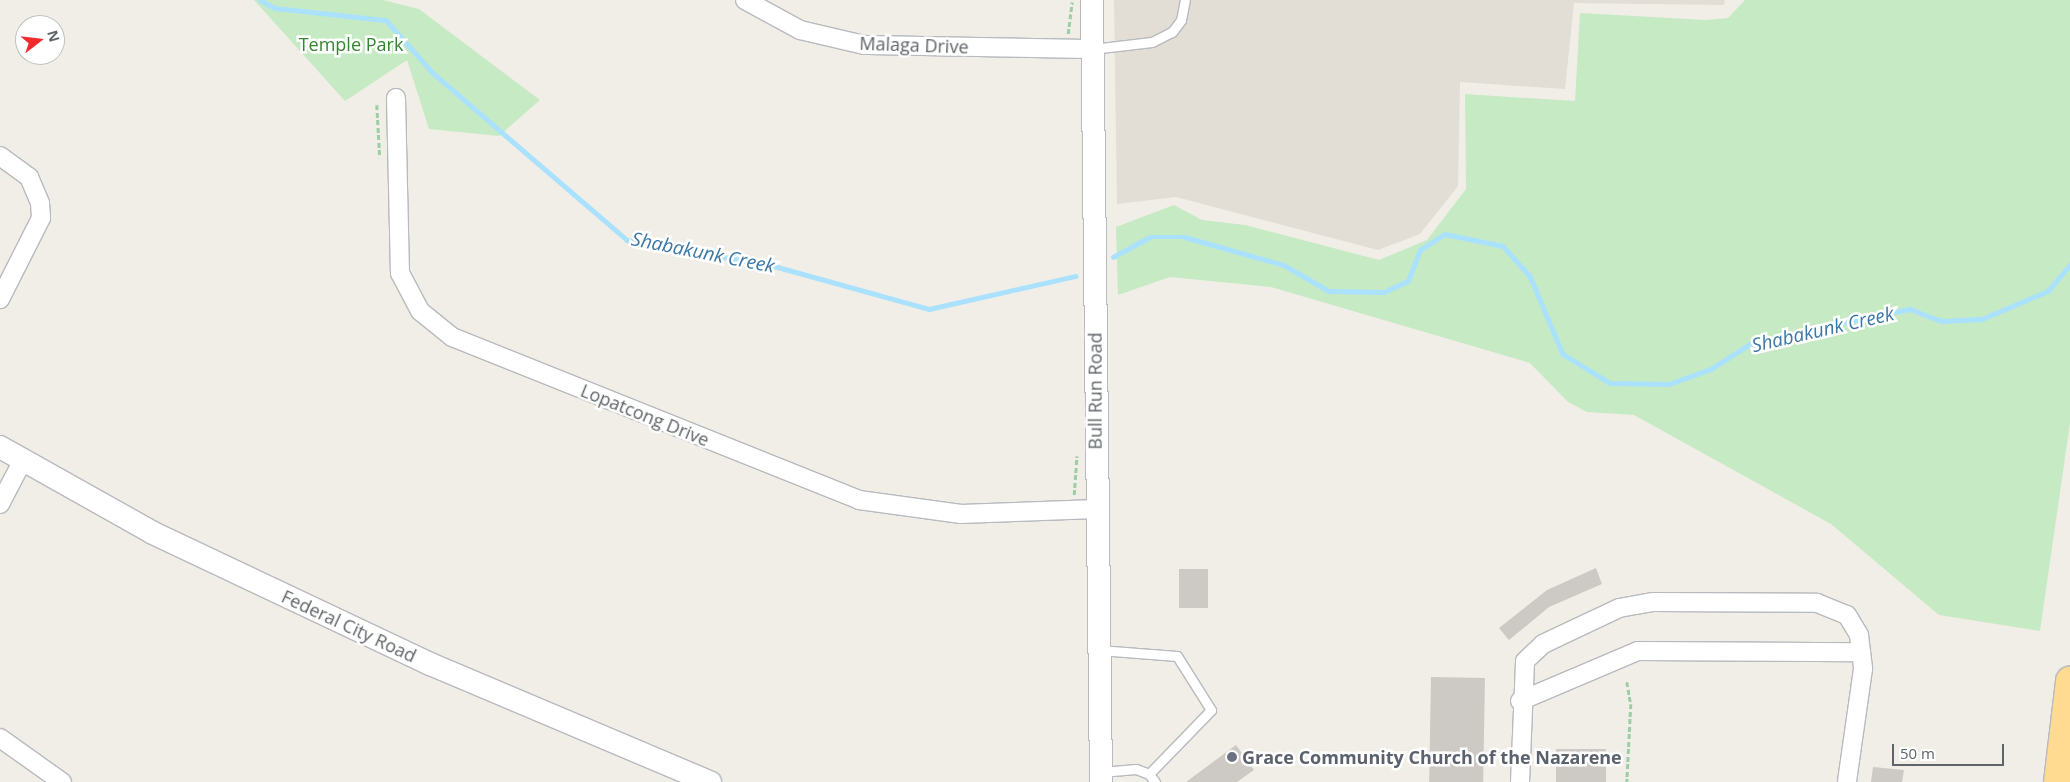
<!DOCTYPE html>
<html>
<head>
<meta charset="utf-8">
<style>
	body { margin:0 }
	#map { position:relative; width:2070px; height:782px; overflow:hidden; background:#f1eee7; font-family:"Open Sans",sans-serif }
	div>[style] { position:absolute }
	.education>* { inset:0; background:#e2ddd5 }
	.green>* { inset:0; background:#c6eac3 }
	.stream>* { height:4.5px; margin:-2.25px; padding:0 2.25px; transform-origin:2.25px; border-radius:2.25px; background:#aae1ff }
	.building>* { inset:0; background:#cdc9c4; transform-origin:0 0 }
	.path>* { height:2.5px; margin-top:-1.25px; transform-origin:0; background:repeating-linear-gradient(90deg,#9ccea6 0 5px,transparent 0 7.5px) }
	.roads { filter:drop-shadow(1px 0 #b7babe) drop-shadow(-1px 0 #b7babe) drop-shadow(0 1px #b7babe) drop-shadow(0 -1px #b7babe) }
	.service>* { height:9px; margin:-4.5px; padding:0 4.5px; transform-origin:4.5px; border-radius:4.5px; background:#fff }
	.minor>* { height:18px; margin:-9px; padding:0 9px; transform-origin:9px; border-radius:9px; background:#fff }
	.tertiary>* { height:22px; margin:-11px; padding:0 11px; transform-origin:11px; border-radius:11px; background:#fff }
	.motorway>* { height:28px; margin:-14px; padding:0 14px; transform-origin:14px; border-radius:14px; background:#ffda91 }
	.dots>* { width:14px; height:14px; translate:-50% -50%; box-sizing:border-box; border:2px solid #fff; border-radius:50% }
	span { translate:-50% -50%; white-space:nowrap; text-align:center; line-height:1.15; -webkit-text-stroke:5px #fff; paint-order:stroke }
	.park-label { font-size:18px; color:#338530 }
	.street-label { font-size:18px; color:#5e6468 }
	.worship-label { font-size:18px; color:#5b616d; font-weight:700 }
	.left { translate:0 -50%; text-align:left }
	.water-label { font-size:19px; color:#3977a6; font-style:italic }
	.north { position:absolute; left:15px; top:15px; width:50px; height:50px; box-sizing:border-box; background:#fff; border:1px solid #bfc1c3; border-radius:50%; rotate:74deg; font-size:14px; font-weight:700; line-height:20px; text-align:center; color:#5e6468 }
	.north::after { content:''; display:block; margin:auto; width:18px; height:22px; background:#f42b2c; clip-path:polygon(50% 0,100% 100%,50% 72%,0 100%) }
	.scale { position:absolute; left:1892px; top:744px; width:112px; height:22px; box-sizing:border-box; border:2px solid #5e6468; border-top:0; padding-left:6px; font-size:15px; line-height:18px; white-space:nowrap; color:#5e6468; -webkit-text-stroke:4px #fff; paint-order:stroke }
</style>
</head>
<body>
<div id="map">
	<div class="education">
		<div style="clip-path:polygon(1114px 0,1725px 0,1724px 5px,1574px 3px,1565px 89px,1460px 82px,1458px 186px,1420px 234px,1378px 250px,1176px 197px,1117px 204px)"></div>
	</div>
	<div class="green">
		<div style="clip-path:polygon(254px 0,383px 0,419px 9px,540px 100px,499px 136px,429px 129px,407px 60px,345px 101px)"></div>
		<div style="clip-path:polygon(1745px 0,2070px 0,2070px 423px,2040px 631px,1939px 615px,1831px 524px,1634px 415px,1587px 412px,1568px 402px,1530px 363px,1271px 287px,1170px 277px,1118px 295px,1116px 227px,1174px 205px,1202px 220px,1245px 225px,1379px 260px,1427px 240px,1466px 189px,1465px 94px,1575px 101px,1580px 13px,1706px 20px,1728px 18px)"></div>
	</div>
	<div class="stream">
		<div style="left:260px;top:0;width:17px;rotate:28deg"></div>
		<div style="left:275px;top:8px;width:112px;rotate:6.2deg"></div>
		<div style="left:386px;top:20px;width:71px;rotate:48.4deg"></div>
		<div style="left:433px;top:73px;width:256px;rotate:40.7deg"></div>
		<div style="left:627px;top:240px;width:149px;rotate:10deg"></div>
		<div style="left:774px;top:266px;width:161px;rotate:15.5deg"></div>
		<div style="left:929px;top:309px;width:150px;rotate:-12.7deg"></div>
		<div style="left:1113px;top:257px;width:42px;rotate:-28.4deg"></div>
		<div style="left:1150px;top:237px;width:35px"></div>
		<div style="left:1185px;top:237px;width:103px;rotate:15.8deg"></div>
		<div style="left:1284px;top:265px;width:52px;rotate:30deg"></div>
		<div style="left:1329px;top:291px;width:55px;rotate:1deg"></div>
		<div style="left:1384px;top:292px;width:26px;rotate:-25deg"></div>
		<div style="left:1408px;top:281px;width:33px;rotate:-69deg"></div>
		<div style="left:1420px;top:250px;width:30px;rotate:-33deg"></div>
		<div style="left:1445px;top:234px;width:59px;rotate:11.7deg"></div>
		<div style="left:1503px;top:246px;width:40px;rotate:48deg"></div>
		<div style="left:1530px;top:276px;width:85px;rotate:67.1deg"></div>
		<div style="left:1563px;top:354px;width:55px;rotate:31.7deg"></div>
		<div style="left:1610px;top:383px;width:59px;rotate:1deg"></div>
		<div style="left:1669px;top:384px;width:45px;rotate:-19.7deg"></div>
		<div style="left:1711px;top:369px;width:46px;rotate:-32.7deg"></div>
		<div style="left:1750px;top:344px;width:84px;rotate:-13deg"></div>
		<div style="left:1832px;top:325px;width:80px;rotate:-11.6deg"></div>
		<div style="left:1910px;top:309px;width:33px;rotate:21deg"></div>
		<div style="left:1941px;top:321px;width:41px;rotate:-2.8deg"></div>
		<div style="left:1982px;top:319px;width:72px;rotate:-23deg"></div>
		<div style="left:2048px;top:291px;width:34px;rotate:-50deg"></div>
	</div>
	<div class="building">
		<div style="clip-path:polygon(1596px 568px,1602px 584px,1549px 607px,1509px 640px,1499px 628px,1547px 590px)"></div>
		<div style="left:1179px;top:569px;width:29px;height:39px"></div>
		<div style="left:1431px;top:677px;width:54px;height:105px;rotate:1deg"></div>
		<div style="clip-path:polygon(1236px 745px,1254px 770px,1237px 782px,1186px 782px)"></div>
		<div style="left:1556px;top:749px;width:50px;height:33px"></div>
		<div style="clip-path:polygon(1873px 767px,1904px 770px,1902px 782px,1871px 782px)"></div>
	</div>
	<div class="path">
		<div style="left:1068px;top:34px;width:32px;rotate:-83deg"></div>
		<div style="left:377px;top:105px;width:53px;rotate:86.8deg"></div>
		<div style="left:1074px;top:495px;width:39px;rotate:-86deg"></div>
		<div style="left:1627px;top:682px;width:22px;rotate:80deg"></div>
		<div style="left:1631px;top:704px;width:78px;rotate:92.9deg"></div>
	</div>
	<div class="roads">
		<div class="service">
			<div style="left:1092px;top:49px;width:60px;rotate:-6.7deg"></div>
			<div style="left:1152px;top:42px;width:22px;rotate:-27deg"></div>
			<div style="left:1172px;top:32px;width:15px;rotate:-53deg"></div>
			<div style="left:1181px;top:20px;width:20px;rotate:-79deg"></div>
			<div style="left:1099px;top:650px;width:78px;rotate:4.4deg"></div>
			<div style="left:1177px;top:656px;width:64px;rotate:57.8deg"></div>
			<div style="left:1211px;top:710px;width:89px;rotate:134.1deg"></div>
			<div style="left:1101px;top:772px;width:35px;rotate:-5deg"></div>
			<div style="left:1136px;top:769px;width:14px;rotate:21deg"></div>
			<div style="left:1149px;top:774px;width:10px;rotate:53deg"></div>
		</div>
		<div class="minor">
			<div style="left:745px;top:0;width:63px;rotate:28.6deg"></div>
			<div style="left:800px;top:30px;width:66px;rotate:13.2deg"></div>
			<div style="left:864px;top:45px;width:228px;rotate:1deg"></div>
			<div style="left:396px;top:98px;width:175px;rotate:88.7deg"></div>
			<div style="left:400px;top:273px;width:43px;rotate:62.2deg"></div>
			<div style="left:420px;top:311px;width:41px;rotate:39.1deg"></div>
			<div style="left:452px;top:337px;width:438px;rotate:21.8deg"></div>
			<div style="left:859px;top:500px;width:103px;rotate:7.8deg"></div>
			<div style="left:961px;top:514px;width:135px;rotate:-2.1deg"></div>
			<div style="left:0;top:156px;width:36px;rotate:36deg"></div>
			<div style="left:29px;top:177px;width:28px;rotate:67deg"></div>
			<div style="left:40px;top:203px;width:15px;rotate:86deg"></div>
			<div style="left:41px;top:218px;width:91px;rotate:116.8deg"></div>
			<div style="left:0;top:504px;width:50px;rotate:-62.4deg"></div>
			<div style="left:1520px;top:701px;width:128px;rotate:-23deg"></div>
			<div style="left:1638px;top:651px;width:223px;rotate:0.3deg"></div>
			<div style="left:0;top:738px;width:76px;rotate:35.4deg"></div>
			<div style="left:1520px;top:782px;width:121px;rotate:-87.6deg"></div>
			<div style="left:1525px;top:661px;width:25px;rotate:-43deg"></div>
			<div style="left:1543px;top:644px;width:84px;rotate:-25.3deg"></div>
			<div style="left:1619px;top:608px;width:35px;rotate:-10deg"></div>
			<div style="left:1653px;top:602px;width:164px;rotate:0.3deg"></div>
			<div style="left:1817px;top:603px;width:32px;rotate:22deg"></div>
			<div style="left:1847px;top:615px;width:23px;rotate:59deg"></div>
			<div style="left:1859px;top:635px;width:34px;rotate:83deg"></div>
			<div style="left:1863px;top:669px;width:114px;rotate:98.1deg"></div>
		</div>
		<div class="tertiary">
			<div style="left:1092px;top:0;width:782px;rotate:89.34deg"></div>
			<div style="left:0;top:447px;width:176px;rotate:29.3deg"></div>
			<div style="left:153px;top:533px;width:306px;rotate:25.3deg"></div>
			<div style="left:430px;top:664px;width:304px;rotate:22.9deg"></div>
		</div>
		<div class="motorway">
			<div style="left:2058px;top:782px;width:102px;rotate:-83.2deg"></div>
		</div>
	</div>
	<div class="dots">
		<div style="left:1232px;top:757px;background:#6b7280"></div>
	</div>
	<div class="park-label">
		<span style="left:351px;top:44px">Temple Park</span>
	</div>
	<div class="street-label">
		<span style="left:914px;top:45px;rotate:2deg">Malaga Drive</span>
		<span style="left:1095px;top:391px;rotate:-90deg">Bull Run Road</span>
		<span style="left:645px;top:415px;rotate:22deg">Lopatcong Drive</span>
		<span style="left:349px;top:626px;rotate:25deg">Federal City Road</span>
	</div>
	<div class="worship-label">
		<span class="left" style="left:1242px;top:757px">Grace Community Church of the Nazarene</span>
	</div>
	<div class="water-label">
		<span style="left:703px;top:253px;rotate:11deg">Shabakunk Creek</span>
		<span style="left:1823px;top:330px;rotate:-13deg">Shabakunk Creek</span>
	</div>
	<div class="north">N</div>
	<div class="scale">50 m</div>
</div>
</body>
</html>
